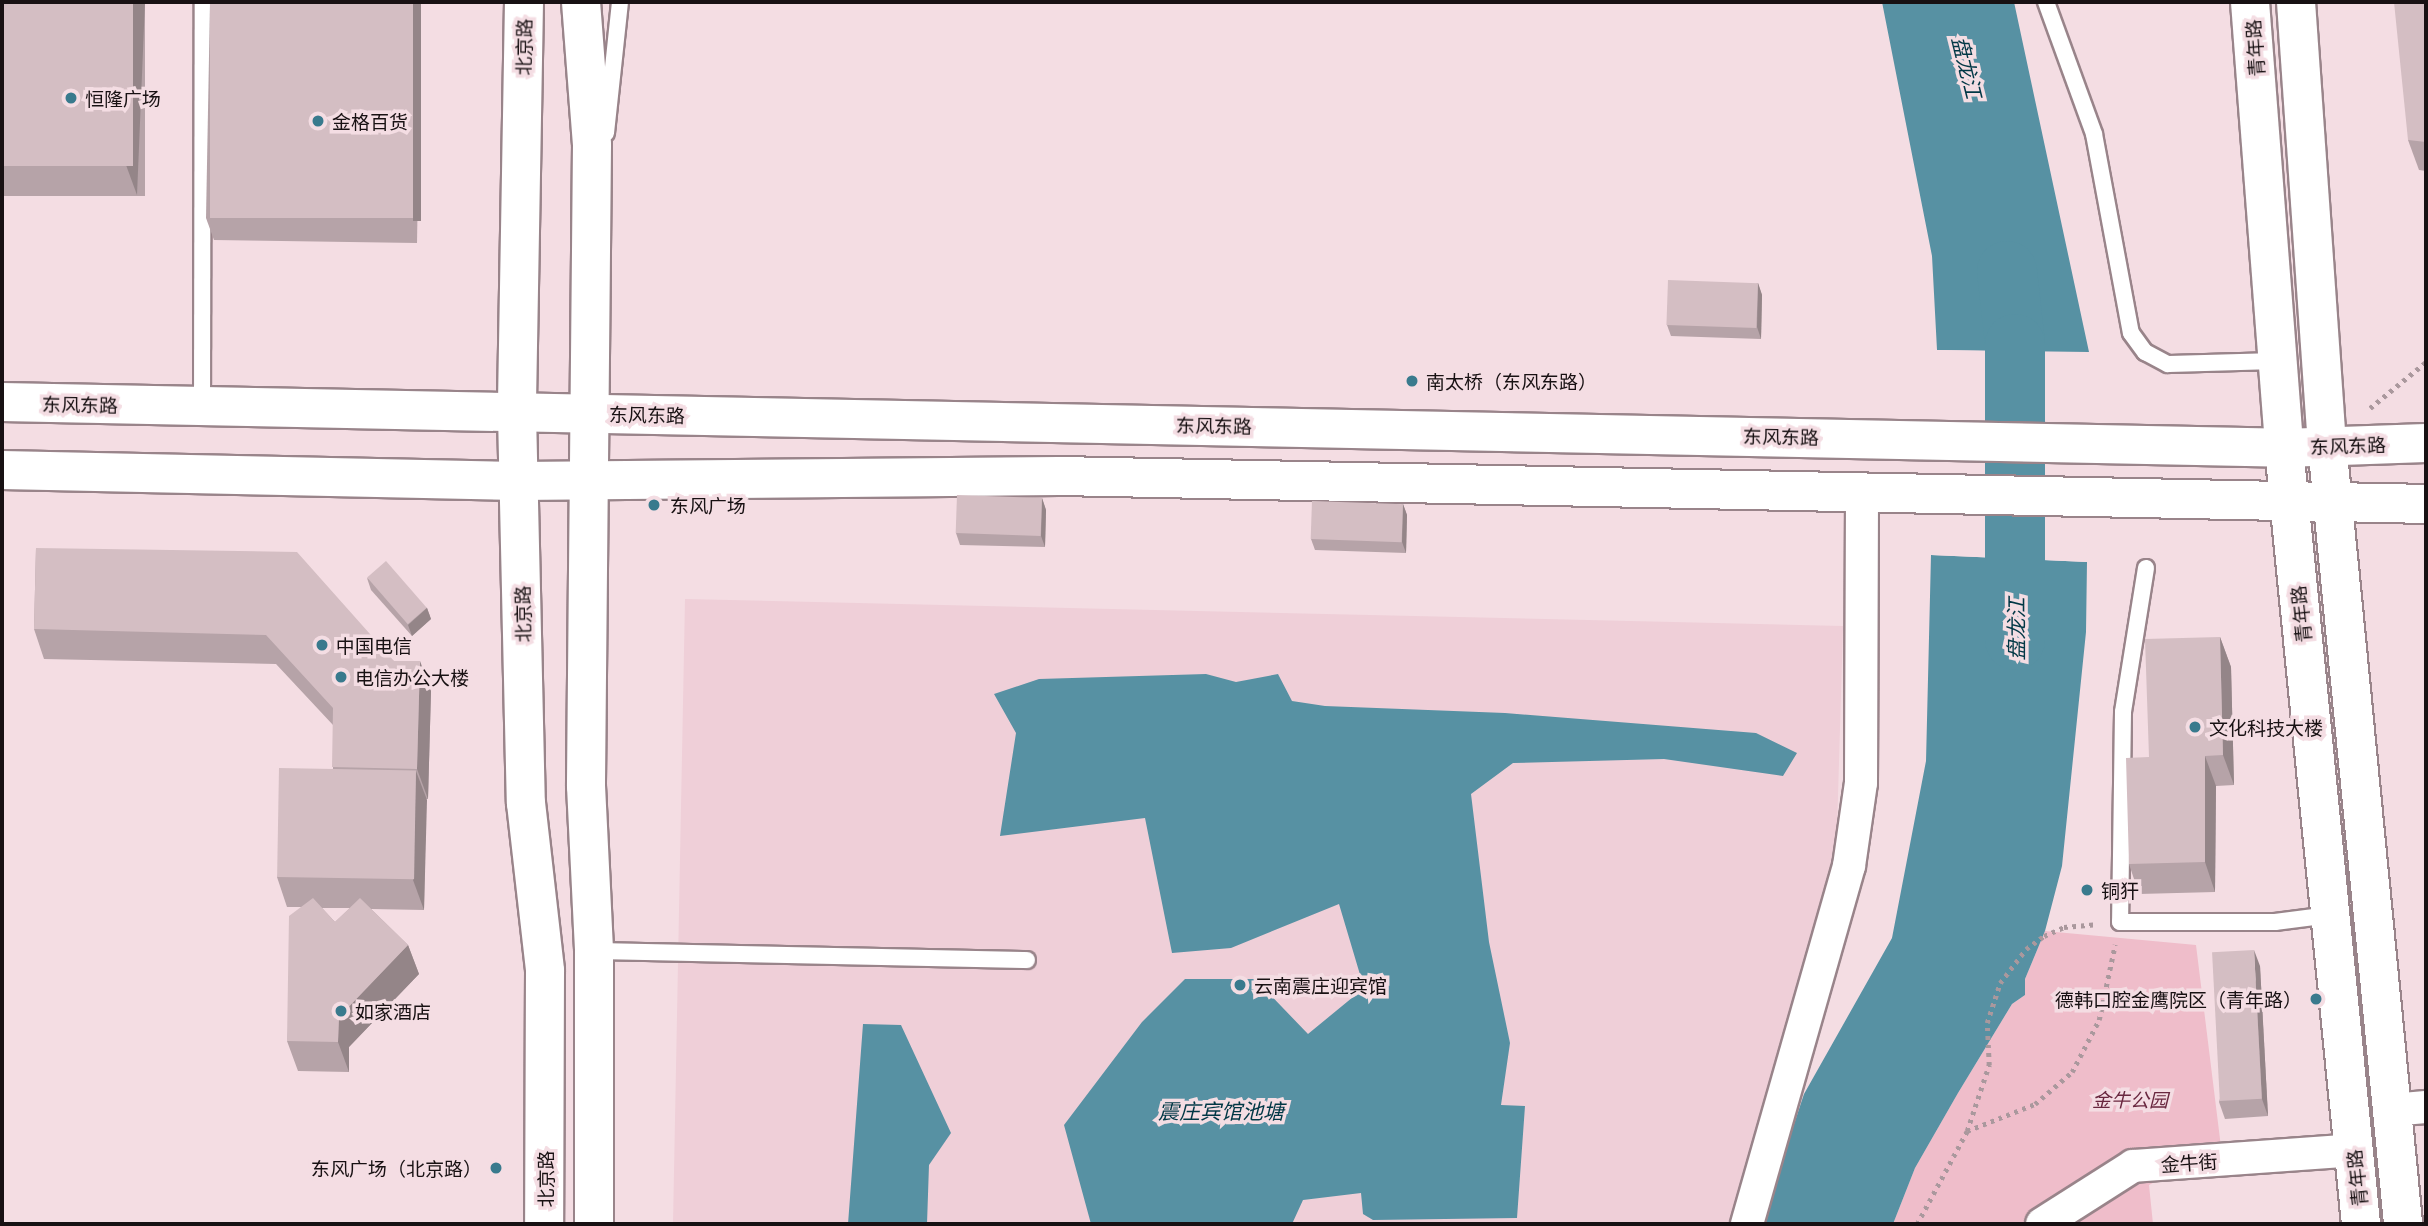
<!DOCTYPE html>
<html>
<head>
<meta charset="utf-8">
<style>
	body { margin:0 }
	#map { position:relative; width:2428px; height:1226px; overflow:hidden; background:#f4dde3; font-family:Georgia,"Noto Sans SC",serif }
	div>[style] { position:absolute }
	.built>* { inset:0; background:#efcfd8 }
	.green>* { inset:0; background:#efbdca }
	.water>* { inset:0; background:#5791a3 }
	.pier>* { inset:0; background:#f4dde3; transform-origin:0 0 }
	.river>* { height:60px; margin:-30px; padding:0 30px; transform-origin:30px; border-radius:30px; background:#5791a3 }
	.path>* { height:4.5px; margin-top:-2.25px; transform-origin:0; background:repeating-linear-gradient(90deg,#aa989d 0 3.5px,transparent 0 8.5px) }
	.roads { filter:drop-shadow(2px 0 #99848a) drop-shadow(-2px 0 #99848a) drop-shadow(0 2px #99848a) drop-shadow(0 -2px #99848a) }
	.lane>* { height:16px; margin:-8px; padding:0 8px; transform-origin:8px; border-radius:8px; background:#fff }
	.street>* { height:32px; margin:-16px; padding:0 16px; transform-origin:16px; border-radius:16px; background:#fff }
	.secondary>* { height:38px; margin:-19px; padding:0 19px; transform-origin:19px; border-radius:19px; background:#fff }
	.primary>* { height:38px; margin:-19px; padding:0 19px; transform-origin:19px; border-radius:19px; background:#fff }
	.wall>* { inset:0; background:#b6a3a8; transform-origin:0 0 }
	.shaded-wall>* { inset:0; background:#948588; transform-origin:0 0 }
	.building>* { inset:0; background:#d4bec3; transform-origin:0 0 }
	.dots>* { width:19px; height:19px; translate:-50% -50%; box-sizing:border-box; border:4px solid #f4dde3; border-radius:50% }
	span { translate:-50% -50%; white-space:nowrap; text-align:center; line-height:1.15; -webkit-text-stroke:7px #f4dde3; paint-order:stroke }
	.street-label { font-size:19px; color:#181113 }
	.poi-label { font-size:19px; color:#181113 }
	.left { translate:0 -50%; text-align:left }
	.right { translate:-100% -50%; text-align:right }
	.park-label { font-size:19px; color:#69273f; font-style:italic }
	.water-label { font-size:21px; color:#003745; font-style:italic }
	.frame { position:absolute; inset:0; border:4px solid #181113; pointer-events:none }
</style>
</head>
<body>
<div id="map">
	<div class="built">
		<div style="clip-path:polygon(685px 599px,1843px 626px,1836px 864px,1738px 1224px,673px 1224px)"></div>
	</div>
	<div class="green">
		<div style="clip-path:polygon(2045px 931px,2196px 945px,2221px 1147px,2149px 1185px,2153px 1224px,1893px 1224px,1915px 1168px,1958px 1093px,2012px 1004px,2025px 995px,2025px 979px)"></div>
	</div>
	<div class="water">
		<div style="clip-path:polygon(1882px 2px,2014px 2px,2089px 352px,1937px 350px,1932px 256px)"></div>
		<div style="clip-path:polygon(1931px 555px,2087px 562px,2086px 632px,2062px 866px,2045px 931px,2025px 979px,2025px 995px,2012px 1004px,1958px 1093px,1915px 1168px,1893px 1224px,1761px 1224px,1804px 1094px,1892px 938px,1926px 761px)"></div>
		<div style="clip-path:polygon(1206px 674px,1236px 682px,1278px 674px,1292px 701px,1325px 706px,1505px 713px,1756px 733px,1797px 753px,1783px 776px,1664px 759px,1513px 763px,1471px 794px,1489px 942px,1510px 1043px,1501px 1105px,1525px 1106px,1517px 1218px,1373px 1220px,1363px 1214px,1361px 1193px,1303px 1200px,1292px 1224px,1091px 1224px,1064px 1125px,1142px 1022px,1185px 979px,1255px 979px,1308px 1034px,1364px 988px,1339px 904px,1231px 948px,1172px 953px,1145px 818px,1000px 836px,1016px 733px,994px 694px,1039px 679px)"></div>
		<div style="clip-path:polygon(863px 1024px,901px 1025px,951px 1133px,929px 1165px,927px 1224px,848px 1224px)"></div>
	</div>
	<div class="pier">
		<div style="left:1937px;top:350px;width:152px;height:3px;rotate:1deg"></div>
		<div style="clip-path:polygon(1931px 552px,2087px 558px,2087px 562px,1931px 555px)"></div>
	</div>
	<div class="river">
		<div style="left:2007px;top:271px;width:73px;rotate:83.7deg"></div>
		<div style="left:2015px;top:344px;width:296px;rotate:90deg"></div>
	</div>
	<div class="path">
		<div style="left:2370px;top:408px;width:72px;rotate:-39.4deg"></div>
		<div style="left:1967px;top:1131px;width:70px;rotate:-71.6deg"></div>
		<div style="left:1989px;top:1065px;width:42px;rotate:-92.7deg"></div>
		<div style="left:1987px;top:1023px;width:42px;rotate:-72deg"></div>
		<div style="left:2000px;top:983px;width:43px;rotate:-52.6deg"></div>
		<div style="left:2026px;top:949px;width:22px;rotate:-36deg"></div>
		<div style="left:2044px;top:936px;width:22px;rotate:-24deg"></div>
		<div style="left:2064px;top:927px;width:32px;rotate:-5deg"></div>
		<div style="left:1917px;top:1224px;width:106px;rotate:-61.7deg"></div>
		<div style="left:1967px;top:1131px;width:73px;rotate:-21.7deg"></div>
		<div style="left:2035px;top:1104px;width:49px;rotate:-40.9deg"></div>
		<div style="left:2072px;top:1072px;width:59px;rotate:-62.6deg"></div>
		<div style="left:2099px;top:1020px;width:77px;rotate:-78deg"></div>
	</div>
	<div class="roads">
		<div class="lane">
			<div style="left:2046px;top:2px;width:140px;rotate:70deg"></div>
			<div style="left:2094px;top:134px;width:202px;rotate:79.5deg"></div>
			<div style="left:2131px;top:333px;width:24px;rotate:54deg"></div>
			<div style="left:2145px;top:352px;width:26px;rotate:28deg"></div>
			<div style="left:2168px;top:364px;width:109px;rotate:-1.6deg"></div>
			<div style="left:606px;top:133px;width:132px;rotate:-83.9deg"></div>
			<div style="left:202px;top:406px;width:404px;rotate:-89.9deg"></div>
			<div style="left:2146px;top:568px;width:146px;rotate:99.1deg"></div>
			<div style="left:2123px;top:712px;width:210px;rotate:90.8deg"></div>
			<div style="left:2120px;top:922px;width:155px"></div>
			<div style="left:2275px;top:922px;width:55px;rotate:-7.3deg"></div>
			<div style="left:594px;top:951px;width:433px;rotate:1.2deg"></div>
		</div>
		<div class="street">
			<div style="left:2391px;top:1110px;width:35px;rotate:-5deg"></div>
			<div style="left:1747px;top:1224px;width:372px;rotate:-74.1deg"></div>
			<div style="left:1849px;top:866px;width:84px;rotate:-81.8deg"></div>
			<div style="left:1861px;top:783px;width:290px;rotate:-89.8deg"></div>
			<div style="left:2042px;top:1224px;width:108px;rotate:-32.5deg"></div>
			<div style="left:2133px;top:1166px;width:222px;rotate:-4.1deg"></div>
		</div>
		<div class="secondary">
			<div style="left:2250px;top:2px;width:447px;rotate:85.6deg"></div>
			<div style="left:2284px;top:448px;width:780px;rotate:84.33deg"></div>
			<div style="left:2296px;top:2px;width:443px;rotate:86deg"></div>
			<div style="left:2327px;top:444px;width:784px;rotate:84.43deg"></div>
			<div style="left:2px;top:402px;width:2282px;rotate:1.15deg"></div>
			<div style="left:2284px;top:448px;width:142px;rotate:-2deg"></div>
			<div style="left:2px;top:470px;width:517px;rotate:1.22deg"></div>
			<div style="left:519px;top:481px;width:540px;rotate:-0.53deg"></div>
			<div style="left:1059px;top:476px;width:1367px;rotate:1.17deg"></div>
		</div>
		<div class="primary">
			<div style="left:524px;top:2px;width:412px;rotate:91deg"></div>
			<div style="left:517px;top:414px;width:389px;rotate:88.7deg"></div>
			<div style="left:526px;top:803px;width:169px;rotate:83.5deg"></div>
			<div style="left:545px;top:971px;width:253px;rotate:90.2deg"></div>
			<div style="left:581px;top:2px;width:143px;rotate:85.6deg"></div>
			<div style="left:592px;top:145px;width:641px;rotate:90.54deg"></div>
			<div style="left:586px;top:786px;width:165px;rotate:87.2deg"></div>
			<div style="left:594px;top:951px;width:273px;rotate:90deg"></div>
		</div>
	</div>
	<div class="wall">
		<div style="left:2px;top:2px;width:143px;height:194px"></div>
		<div style="clip-path:polygon(210px 2px,421px 2px,417px 243px,214px 240px,206px 218px)"></div>
		<div style="clip-path:polygon(2426px 2px,2426px 171px,2419px 170px,2408px 140px)"></div>
		<div style="clip-path:polygon(1758px 283px,1762px 295px,1761px 339px,1671px 336px,1667px 325px)"></div>
		<div style="clip-path:polygon(1042px 498px,1046px 510px,1045px 547px,960px 545px,956px 533px)"></div>
		<div style="clip-path:polygon(1403px 504px,1407px 515px,1406px 553px,1315px 550px,1311px 539px)"></div>
		<div style="clip-path:polygon(evenodd,36px 548px,394px 661px,431px 691px,428px 799px,426px 799px,424px 910px,371px 909px,408px 945px,419px 974px,349px 1047px,349px 1072px,298px 1071px,287px 1041px,301px 907px,287px 907px,277px 877px,333px 769px,333px 725px,276px 664px,44px 659px,34px 629px,36px 548px,322px 908px,350px 908px,335px 922px,322px 908px)"></div>
		<div style="clip-path:polygon(367px 578px,427px 608px,431px 619px,412px 636px,371px 590px)"></div>
		<div style="clip-path:polygon(2220px 637px,2231px 667px,2234px 785px,2216px 786px,2215px 892px,2139px 894px,2129px 864px)"></div>
		<div style="clip-path:polygon(2260px 966px,2268px 1116px,2225px 1119px,2219px 1102px)"></div>
	</div>
	<div class="shaded-wall">
		<div style="clip-path:polygon(133px 2px,145px 2px,137px 195px,126px 165px)"></div>
		<div style="left:413px;top:2px;width:8px;height:219px"></div>
		<div style="clip-path:polygon(1758px 283px,1762px 295px,1761px 339px,1757px 327px)"></div>
		<div style="clip-path:polygon(1042px 498px,1046px 510px,1045px 547px,1041px 536px)"></div>
		<div style="clip-path:polygon(1403px 504px,1407px 515px,1406px 553px,1402px 542px)"></div>
		<div style="clip-path:polygon(427px 608px,431px 619px,412px 636px,408px 625px)"></div>
		<div style="clip-path:polygon(2220px 637px,2231px 667px,2234px 785px,2223px 755px)"></div>
		<div style="clip-path:polygon(420px 661px,431px 691px,428px 799px,417px 769px)"></div>
		<div style="clip-path:polygon(2205px 756px,2216px 786px,2215px 892px,2205px 862px)"></div>
		<div style="clip-path:polygon(416px 771px,427px 800px,424px 910px,413px 880px)"></div>
		<div style="clip-path:polygon(408px 945px,419px 974px,349px 1047px,349px 1072px,338px 1042px,339px 1017px)"></div>
		<div style="clip-path:polygon(2254px 950px,2260px 966px,2268px 1116px,2262px 1099px)"></div>
	</div>
	<div class="building">
		<div style="left:2px;top:2px;width:131px;height:164px"></div>
		<div style="left:210px;top:2px;width:203px;height:216px"></div>
		<div style="clip-path:polygon(2394px 2px,2426px 2px,2426px 142px,2408px 140px)"></div>
		<div style="left:1668px;top:280px;width:90px;height:45px;rotate:2deg"></div>
		<div style="left:957px;top:495px;width:85px;height:38px;rotate:2deg"></div>
		<div style="left:1312px;top:501px;width:91px;height:38px;rotate:2deg"></div>
		<div style="clip-path:polygon(36px 548px,297px 552px,394px 661px,420px 661px,417px 769px,332px 767px,333px 708px,266px 635px,34px 629px)"></div>
		<div style="left:386px;top:561px;width:62px;height:25px;rotate:49deg"></div>
		<div style="clip-path:polygon(2220px 637px,2223px 755px,2205px 756px,2205px 862px,2129px 864px,2126px 758px,2149px 757px,2145px 639px)"></div>
		<div style="left:279px;top:768px;width:137px;height:109px;rotate:1deg"></div>
		<div style="clip-path:polygon(313px 898px,335px 922px,360px 898px,408px 945px,339px 1017px,338px 1042px,287px 1041px,289px 916px)"></div>
		<div style="left:2254px;top:950px;width:149px;height:42px;rotate:87deg"></div>
	</div>
	<div class="dots">
		<div style="left:71px;top:98px;background:#397a8d"></div>
		<div style="left:318px;top:121px;background:#397a8d"></div>
		<div style="left:1412px;top:381px;background:#397a8d"></div>
		<div style="left:654px;top:505px;background:#397a8d"></div>
		<div style="left:322px;top:645px;background:#397a8d"></div>
		<div style="left:341px;top:677px;background:#397a8d"></div>
		<div style="left:2195px;top:727px;background:#397a8d"></div>
		<div style="left:2087px;top:890px;background:#397a8d"></div>
		<div style="left:1240px;top:985px;background:#397a8d"></div>
		<div style="left:2316px;top:999px;background:#397a8d"></div>
		<div style="left:341px;top:1011px;background:#397a8d"></div>
		<div style="left:496px;top:1168px;background:#397a8d"></div>
	</div>
	<div class="street-label">
		<span style="left:523px;top:47px;rotate:-89deg">北京路</span>
		<span style="left:2254px;top:48px;rotate:-94deg">青年路</span>
		<span style="left:80px;top:404px;rotate:1deg">东风东路</span>
		<span style="left:647px;top:414px;rotate:1deg">东风东路</span>
		<span style="left:1214px;top:425px;rotate:1deg">东风东路</span>
		<span style="left:1781px;top:436px;rotate:1deg">东风东路</span>
		<span style="left:2348px;top:445px;rotate:-2deg">东风东路</span>
		<span style="left:522px;top:614px;rotate:-91deg">北京路</span>
		<span style="left:2300px;top:614px;rotate:-96deg">青年路</span>
		<span style="left:2189px;top:1162px;rotate:-4deg">金牛街</span>
		<span style="left:2356px;top:1178px;rotate:-96deg">青年路</span>
		<span style="left:545px;top:1179px;rotate:-90deg">北京路</span>
	</div>
	<div class="poi-label">
		<span class="left" style="left:85px;top:98px">恒隆广场</span>
		<span class="left" style="left:332px;top:121px">金格百货</span>
		<span class="left" style="left:1426px;top:381px">南太桥（东风东路）</span>
		<span class="left" style="left:670px;top:505px">东风广场</span>
		<span class="left" style="left:336px;top:645px">中国电信</span>
		<span class="left" style="left:355px;top:677px">电信办公大楼</span>
		<span class="left" style="left:2209px;top:727px">文化科技大楼</span>
		<span class="left" style="left:2101px;top:890px">铜犴</span>
		<span class="left" style="left:1254px;top:985px">云南震庄迎宾馆</span>
		<span class="right" style="left:2302px;top:999px">德韩口腔金鹰院区（青年路）</span>
		<span class="left" style="left:355px;top:1011px">如家酒店</span>
		<span class="right" style="left:482px;top:1168px">东风广场（北京路）</span>
	</div>
	<div class="park-label">
		<span style="left:2130px;top:1099px">金牛公园</span>
	</div>
	<div class="water-label">
		<span style="left:1968px;top:67px;rotate:76deg">盘龙江</span>
		<span style="left:2015px;top:629px;rotate:-90deg">盘龙江</span>
		<span style="left:1221px;top:1110px">震庄宾馆池塘</span>
	</div>
	<div class="frame"></div>
</div>
</body>
</html>
